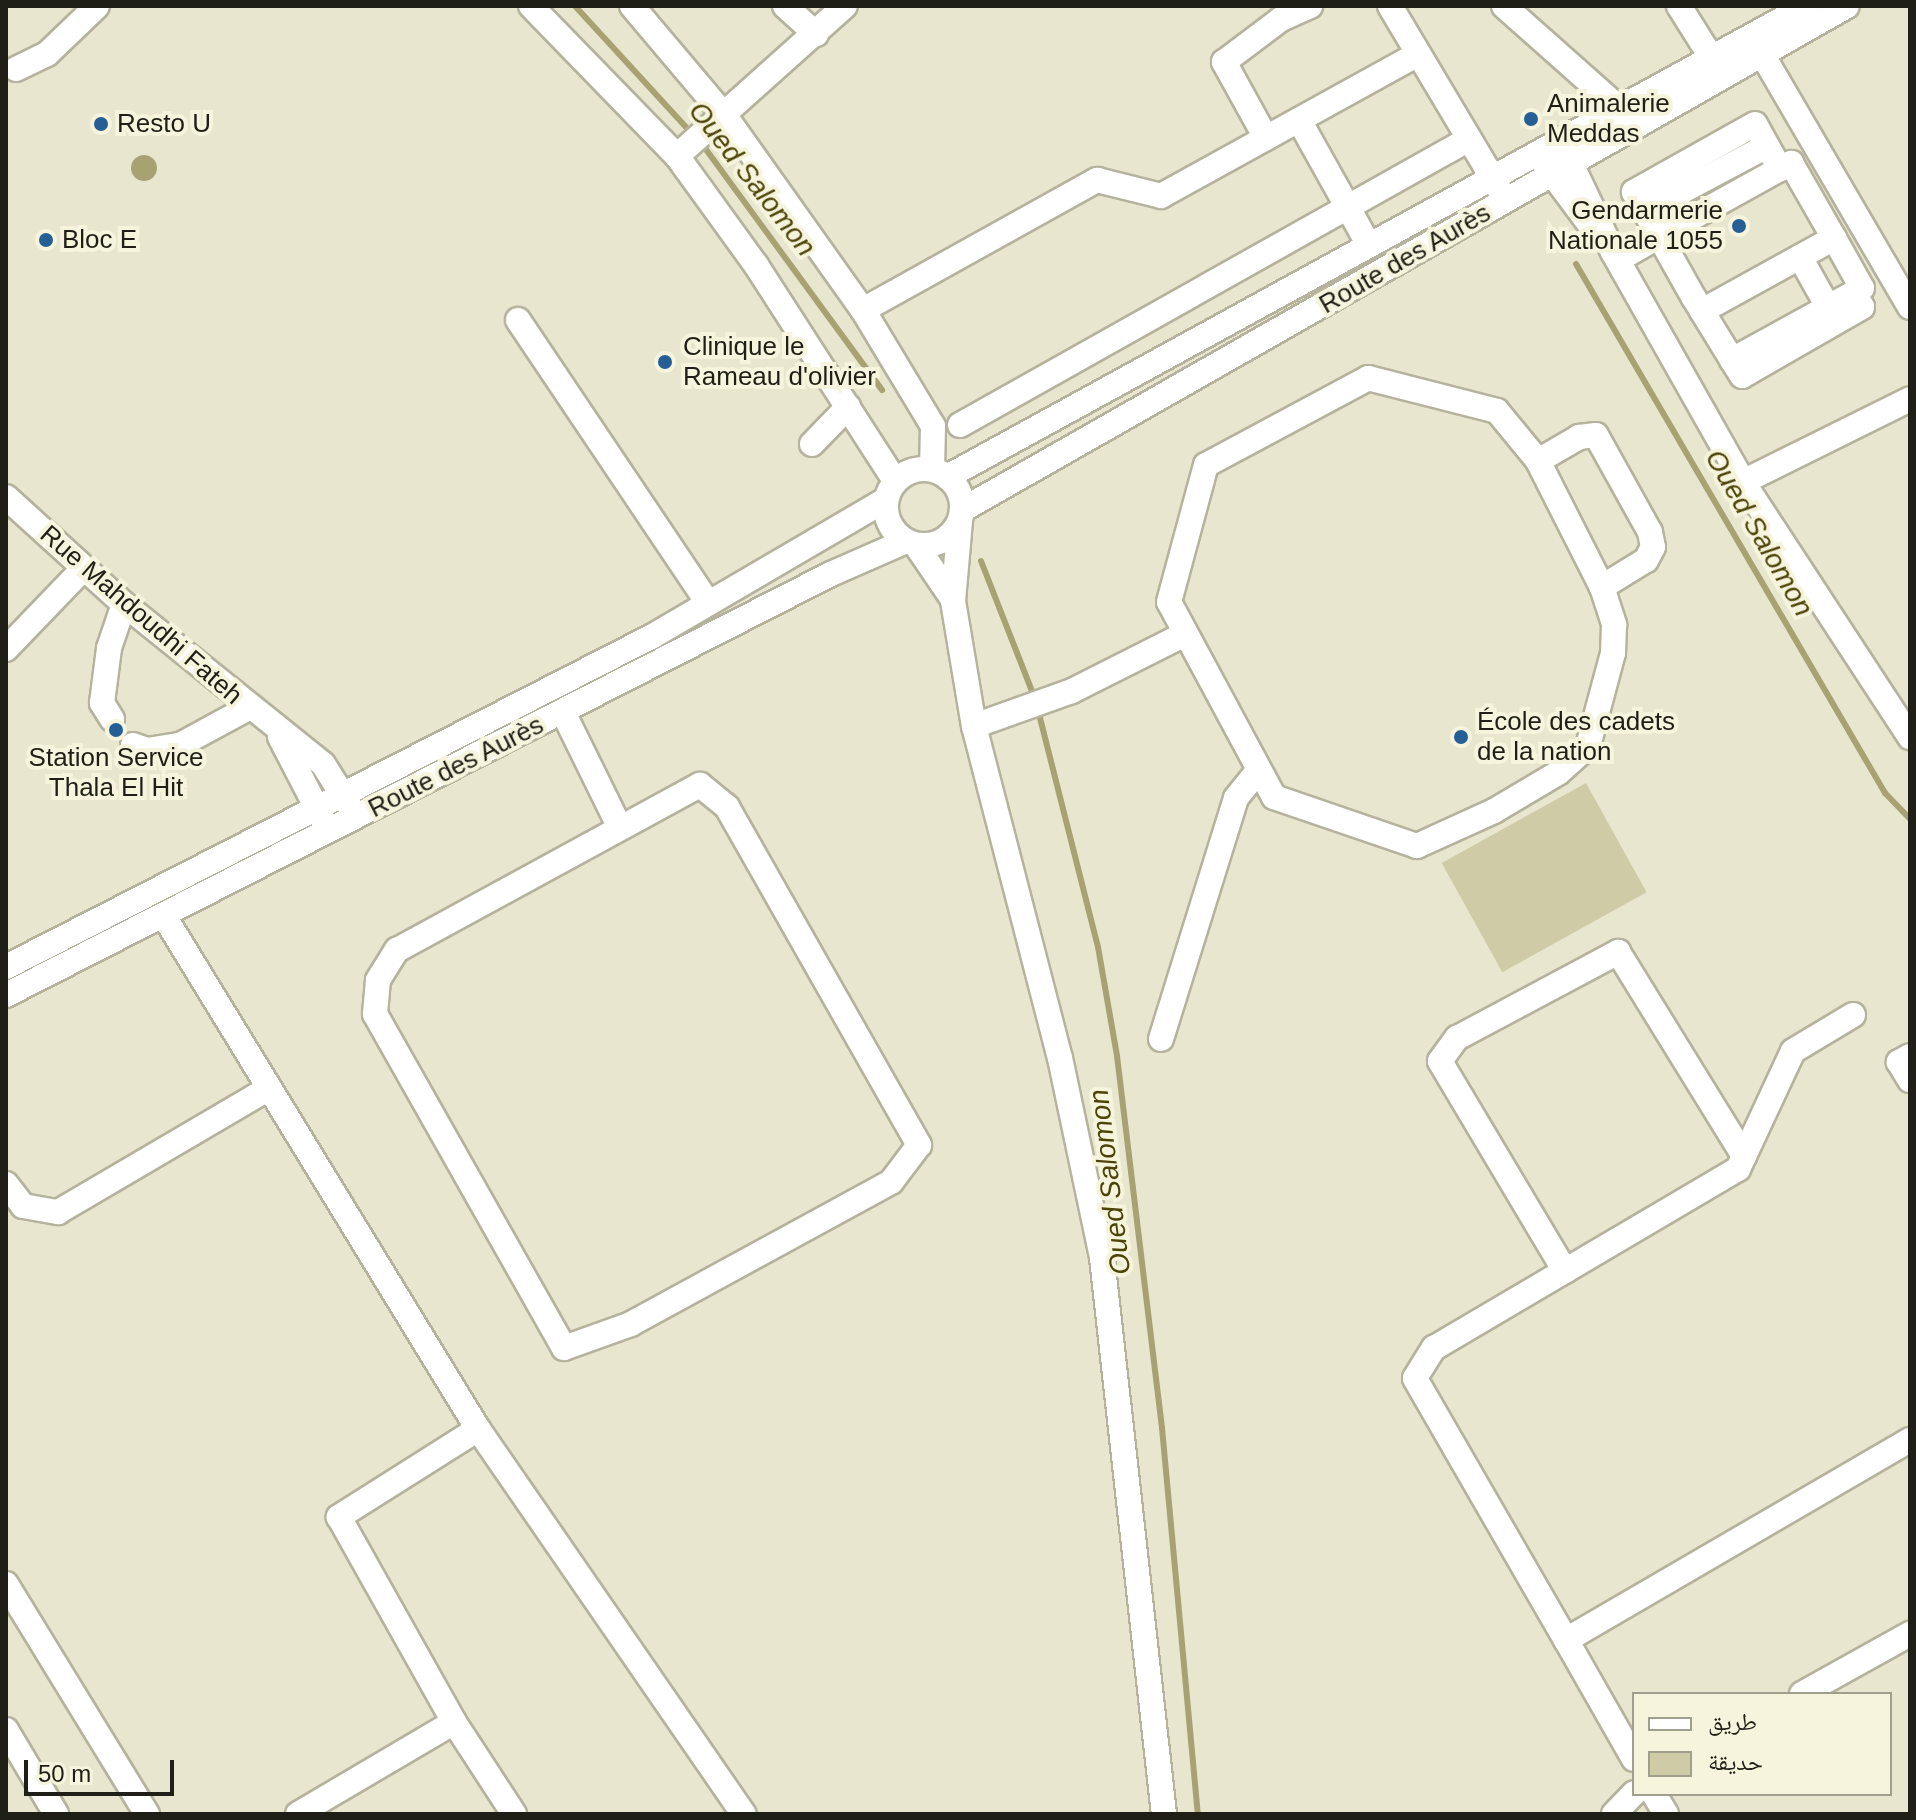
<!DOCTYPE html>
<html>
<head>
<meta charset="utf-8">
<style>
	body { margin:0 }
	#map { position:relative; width:1916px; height:1820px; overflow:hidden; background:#e9e6d0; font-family:Arial,"Noto Naskh Arabic",sans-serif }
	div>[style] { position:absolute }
	.green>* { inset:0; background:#d0cba7; transform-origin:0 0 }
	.water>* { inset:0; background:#a8a273 }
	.round { border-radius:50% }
	.stream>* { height:6px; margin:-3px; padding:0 3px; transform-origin:3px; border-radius:3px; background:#a8a273 }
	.roads { filter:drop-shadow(2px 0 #b5b29d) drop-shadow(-2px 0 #b5b29d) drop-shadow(0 2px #b5b29d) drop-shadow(0 -2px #b5b29d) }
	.minor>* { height:24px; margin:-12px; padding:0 12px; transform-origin:12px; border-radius:12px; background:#fff }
	.minor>.ring { margin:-12px; padding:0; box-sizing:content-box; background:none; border:24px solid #fff; border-radius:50% }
	.dots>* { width:22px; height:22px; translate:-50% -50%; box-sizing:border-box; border:4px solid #f6f4dd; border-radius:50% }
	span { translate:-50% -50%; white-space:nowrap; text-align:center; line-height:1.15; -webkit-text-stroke:8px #f6f4dd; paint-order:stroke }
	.poi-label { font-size:26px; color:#201f17 }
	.left { translate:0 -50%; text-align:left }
	.right { translate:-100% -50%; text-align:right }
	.street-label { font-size:26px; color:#201f17 }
	.water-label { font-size:28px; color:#4b4307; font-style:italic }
	.frame { position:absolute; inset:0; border:8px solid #201f17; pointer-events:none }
	.legend { position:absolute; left:1632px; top:1692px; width:260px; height:104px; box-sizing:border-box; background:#f6f4dd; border:2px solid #a09f8e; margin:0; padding:10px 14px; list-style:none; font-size:24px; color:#201f17 }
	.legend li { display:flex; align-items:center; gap:16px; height:40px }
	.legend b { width:40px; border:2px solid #a09f8e }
	.scale { position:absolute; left:24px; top:1760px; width:150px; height:36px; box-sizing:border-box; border:4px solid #201f17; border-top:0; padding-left:10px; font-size:24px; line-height:28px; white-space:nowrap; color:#201f17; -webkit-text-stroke:6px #f6f4dd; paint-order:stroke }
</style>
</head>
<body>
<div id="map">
	<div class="green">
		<div style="left:1586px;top:783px;width:125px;height:165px;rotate:61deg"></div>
	</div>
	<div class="water">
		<div class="round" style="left:131px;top:155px;width:26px;height:26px"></div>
	</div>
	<div class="stream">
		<div style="left:575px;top:6px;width:176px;rotate:47.5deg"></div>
		<div style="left:702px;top:144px;width:305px;rotate:53.8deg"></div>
		<div style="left:1576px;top:264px;width:613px;rotate:59.71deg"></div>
		<div style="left:1885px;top:793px;width:36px;rotate:46deg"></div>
		<div style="left:981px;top:561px;width:148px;rotate:68.6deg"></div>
		<div style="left:1038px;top:710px;width:244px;rotate:75.8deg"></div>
		<div style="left:1098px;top:947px;width:111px;rotate:80.1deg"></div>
		<div style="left:1117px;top:1056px;width:375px;rotate:83.1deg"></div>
		<div style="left:1162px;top:1428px;width:388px;rotate:84.7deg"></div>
	</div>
	<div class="roads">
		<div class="minor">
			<div style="left:531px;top:6px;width:209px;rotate:45.8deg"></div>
			<div style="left:677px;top:156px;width:135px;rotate:54.1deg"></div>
			<div style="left:756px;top:265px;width:257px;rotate:57.2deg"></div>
			<div style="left:632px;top:6px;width:144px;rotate:49.8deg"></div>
			<div style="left:725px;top:116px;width:238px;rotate:54.6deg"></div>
			<div style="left:863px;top:310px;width:135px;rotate:58.9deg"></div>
			<div style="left:933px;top:426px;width:43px;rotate:91.3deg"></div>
			<div style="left:785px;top:6px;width:42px;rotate:42.1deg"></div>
			<div style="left:1390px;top:6px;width:213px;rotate:59.2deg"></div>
			<div style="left:1504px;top:6px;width:154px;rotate:41.6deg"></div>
			<div style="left:1679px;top:6px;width:60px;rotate:57.9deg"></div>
			<div style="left:1762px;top:54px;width:293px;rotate:59.7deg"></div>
			<div style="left:16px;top:69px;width:34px;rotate:-26deg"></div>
			<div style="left:47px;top:54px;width:69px;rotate:-43.8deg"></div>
			<div style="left:1299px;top:120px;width:143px;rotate:60.8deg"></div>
			<div style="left:1266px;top:138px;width:87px;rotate:-118.9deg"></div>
			<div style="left:1224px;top:62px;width:71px;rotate:-37deg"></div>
			<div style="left:1281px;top:19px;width:32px;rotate:-24deg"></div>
			<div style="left:1565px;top:151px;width:112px;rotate:64.6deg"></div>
			<div style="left:1613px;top:252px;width:264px;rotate:60.5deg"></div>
			<div style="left:1743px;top:482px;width:305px;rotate:56.8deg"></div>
			<div style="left:677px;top:156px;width:225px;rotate:-41.8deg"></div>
			<div style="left:1544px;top:163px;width:84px;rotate:53.3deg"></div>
			<div style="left:1780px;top:169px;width:13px;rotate:-29deg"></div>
			<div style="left:1791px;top:163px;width:86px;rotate:60.2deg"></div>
			<div style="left:1645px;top:211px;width:138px;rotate:-28deg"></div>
			<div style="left:1800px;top:257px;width:57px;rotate:60.8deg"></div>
			<div style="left:1618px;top:260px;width:48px;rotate:-30.3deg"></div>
			<div style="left:1659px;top:236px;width:138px;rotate:-29deg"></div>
			<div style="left:1780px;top:169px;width:51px;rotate:-119.1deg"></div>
			<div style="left:1755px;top:124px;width:139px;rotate:150.7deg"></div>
			<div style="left:1634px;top:192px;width:51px;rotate:60.4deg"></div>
			<div style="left:1659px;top:236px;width:71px;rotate:60.6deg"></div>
			<div style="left:1694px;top:298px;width:15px;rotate:58deg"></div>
			<div style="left:1702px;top:311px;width:151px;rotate:-28.9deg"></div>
			<div style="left:1834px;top:238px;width:57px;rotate:60.8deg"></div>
			<div style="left:1862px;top:288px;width:9px;rotate:148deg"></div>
			<div style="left:1854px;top:293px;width:16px;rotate:60deg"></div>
			<div style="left:1862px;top:307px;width:138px;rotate:150.1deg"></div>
			<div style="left:1742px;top:376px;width:19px;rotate:-122deg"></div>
			<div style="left:1732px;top:360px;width:139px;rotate:-28.8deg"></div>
			<div style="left:863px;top:310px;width:268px;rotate:-29.1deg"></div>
			<div style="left:1097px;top:180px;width:66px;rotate:14deg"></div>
			<div style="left:1161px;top:196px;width:291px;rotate:-28.9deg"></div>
			<div style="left:1702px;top:311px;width:57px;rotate:58.5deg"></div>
			<div style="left:518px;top:320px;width:341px;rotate:56.1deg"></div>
			<div style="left:1368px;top:378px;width:133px;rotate:14.3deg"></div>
			<div style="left:1497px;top:411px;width:65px;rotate:50.6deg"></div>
			<div style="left:1538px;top:461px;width:141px;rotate:63.1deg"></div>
			<div style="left:1602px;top:587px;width:40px;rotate:72deg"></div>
			<div style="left:1614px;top:625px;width:28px;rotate:92deg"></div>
			<div style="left:1613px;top:653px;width:96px;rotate:105deg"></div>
			<div style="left:1588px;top:746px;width:40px;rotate:138deg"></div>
			<div style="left:1558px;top:773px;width:74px;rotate:149.3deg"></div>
			<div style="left:1494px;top:811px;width:85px;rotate:155.6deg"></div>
			<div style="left:1417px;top:846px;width:151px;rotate:-161.1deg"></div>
			<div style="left:1274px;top:797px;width:221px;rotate:-118.3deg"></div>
			<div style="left:1169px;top:602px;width:142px;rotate:-74.9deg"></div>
			<div style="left:1206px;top:465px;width:184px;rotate:-28.2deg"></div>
			<div style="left:960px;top:425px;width:584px;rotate:-29.33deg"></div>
			<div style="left:812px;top:444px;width:52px;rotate:-45.8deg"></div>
			<div style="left:1538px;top:461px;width:48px;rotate:-30.3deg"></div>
			<div style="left:1579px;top:437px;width:17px;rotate:-7deg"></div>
			<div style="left:1596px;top:435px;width:111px;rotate:60.9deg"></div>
			<div style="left:1650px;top:532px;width:15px;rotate:79deg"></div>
			<div style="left:1653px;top:547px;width:15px;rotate:118deg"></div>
			<div style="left:1646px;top:560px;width:52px;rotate:148.5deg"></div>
			<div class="ring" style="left:886px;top:469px;width:52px;height:52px"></div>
			<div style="left:947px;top:477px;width:980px;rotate:-28.74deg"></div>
			<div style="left:1743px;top:482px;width:186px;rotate:-26.4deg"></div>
			<div style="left:6px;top:497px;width:159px;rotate:42.2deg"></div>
			<div style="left:124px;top:604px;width:255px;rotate:38.8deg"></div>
			<div style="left:323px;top:764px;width:54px;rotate:57.8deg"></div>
			<div style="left:962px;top:510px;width:1018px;rotate:-29.66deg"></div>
			<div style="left:960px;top:521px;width:80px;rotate:95deg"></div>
			<div style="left:953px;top:601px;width:127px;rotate:80.5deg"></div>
			<div style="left:974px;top:726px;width:343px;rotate:75.5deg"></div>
			<div style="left:1060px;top:1058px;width:204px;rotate:78.1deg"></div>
			<div style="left:1102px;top:1258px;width:559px;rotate:83.64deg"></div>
			<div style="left:916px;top:545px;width:64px;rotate:55.8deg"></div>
			<div style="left:6px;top:649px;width:112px;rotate:-46.1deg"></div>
			<div style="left:563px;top:712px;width:127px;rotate:63.8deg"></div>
			<div style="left:112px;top:719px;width:19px;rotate:-122deg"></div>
			<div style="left:102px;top:703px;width:55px;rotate:-82.7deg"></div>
			<div style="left:109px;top:648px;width:46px;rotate:-71.2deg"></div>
			<div style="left:974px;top:726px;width:104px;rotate:-19.7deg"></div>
			<div style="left:1072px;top:691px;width:124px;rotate:-26.8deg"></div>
			<div style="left:280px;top:737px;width:96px;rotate:62.6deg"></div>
			<div style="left:133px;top:745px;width:15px;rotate:20deg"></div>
			<div style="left:147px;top:750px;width:33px;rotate:-9deg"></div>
			<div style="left:180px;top:745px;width:80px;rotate:-28.5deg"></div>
			<div style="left:700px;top:785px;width:35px;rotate:39deg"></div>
			<div style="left:727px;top:807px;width:389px;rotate:60.4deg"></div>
			<div style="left:919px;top:1145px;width:46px;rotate:127.1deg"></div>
			<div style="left:891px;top:1182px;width:296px;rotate:151.4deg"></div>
			<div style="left:631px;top:1324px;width:71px;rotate:160.3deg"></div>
			<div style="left:564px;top:1348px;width:384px;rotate:-119.5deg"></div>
			<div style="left:375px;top:1014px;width:34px;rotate:-85deg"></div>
			<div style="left:378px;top:980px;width:36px;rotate:-58deg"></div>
			<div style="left:397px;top:950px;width:345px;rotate:-28.6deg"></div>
			<div style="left:164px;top:916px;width:601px;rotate:58.53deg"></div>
			<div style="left:478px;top:1429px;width:468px;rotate:55.4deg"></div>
			<div style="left:6px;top:967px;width:725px;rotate:-27.1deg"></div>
			<div style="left:651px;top:637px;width:271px;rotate:-30.3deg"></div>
			<div style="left:6px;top:995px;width:926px;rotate:-27.04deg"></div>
			<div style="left:831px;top:574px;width:82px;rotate:-23.7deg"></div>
			<div style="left:1161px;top:1039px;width:252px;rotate:-72.7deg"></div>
			<div style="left:1236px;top:798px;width:33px;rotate:-51deg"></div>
			<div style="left:1910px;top:1056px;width:13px;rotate:151deg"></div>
			<div style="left:1899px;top:1062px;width:21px;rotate:59deg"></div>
			<div style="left:6px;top:1184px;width:28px;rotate:52deg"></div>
			<div style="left:23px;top:1206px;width:36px;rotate:10deg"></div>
			<div style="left:58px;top:1212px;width:245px;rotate:-30.4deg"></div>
			<div style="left:1565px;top:1271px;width:244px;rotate:-120.8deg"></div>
			<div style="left:1440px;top:1061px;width:29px;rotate:-54deg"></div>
			<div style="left:1457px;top:1038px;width:183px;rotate:-28.1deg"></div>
			<div style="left:1618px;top:952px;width:240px;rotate:58.3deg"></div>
			<div style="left:478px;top:1429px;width:165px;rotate:147.7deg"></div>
			<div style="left:339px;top:1517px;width:235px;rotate:60.7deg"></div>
			<div style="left:454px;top:1722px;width:110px;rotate:56.9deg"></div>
			<div style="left:6px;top:1584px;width:270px;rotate:58.5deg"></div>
			<div style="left:1566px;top:1640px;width:302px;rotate:-120deg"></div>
			<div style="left:1415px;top:1378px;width:36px;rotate:-58deg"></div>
			<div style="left:1434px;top:1348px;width:353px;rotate:-30.5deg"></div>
			<div style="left:1738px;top:1169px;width:130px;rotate:-65deg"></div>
			<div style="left:1793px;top:1051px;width:70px;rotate:-31deg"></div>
			<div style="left:1802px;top:1694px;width:124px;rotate:-29.1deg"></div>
			<div style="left:6px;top:1730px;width:98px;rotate:59.2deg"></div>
			<div style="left:1634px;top:1759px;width:137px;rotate:-119.7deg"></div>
			<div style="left:1566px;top:1640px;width:398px;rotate:-30.2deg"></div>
			<div style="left:1654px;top:1794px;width:23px;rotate:59deg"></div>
			<div style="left:298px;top:1814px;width:181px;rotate:-30.5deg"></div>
			<div style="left:1614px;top:1814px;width:29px;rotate:-46deg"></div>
		</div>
	</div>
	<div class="dots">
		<div style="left:1531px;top:119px;background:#255f96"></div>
		<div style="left:101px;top:124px;background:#255f96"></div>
		<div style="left:1739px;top:226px;background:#255f96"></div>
		<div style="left:46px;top:240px;background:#255f96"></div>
		<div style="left:665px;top:362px;background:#255f96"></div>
		<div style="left:116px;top:730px;background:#255f96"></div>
		<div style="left:1461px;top:737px;background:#255f96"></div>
	</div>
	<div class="poi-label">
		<span class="left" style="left:1547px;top:119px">Animalerie<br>Meddas</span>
		<span class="left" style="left:117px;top:124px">Resto U</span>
		<span class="right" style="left:1723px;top:226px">Gendarmerie<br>Nationale 1055</span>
		<span class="left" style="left:62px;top:240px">Bloc E</span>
		<span class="left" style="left:683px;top:362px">Clinique le<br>Rameau d'olivier</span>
		<span class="left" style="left:1477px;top:737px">École des cadets<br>de la nation</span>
		<span style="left:116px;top:773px">Station Service<br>Thala El Hit</span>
	</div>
	<div class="street-label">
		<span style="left:1405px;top:259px;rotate:-30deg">Route des Aurès</span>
		<span style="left:141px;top:615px;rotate:41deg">Rue Mahdoudhi Fateh</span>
		<span style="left:456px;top:767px;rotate:-27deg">Route des Aurès</span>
	</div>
	<div class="water-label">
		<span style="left:752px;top:179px;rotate:52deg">Oued Salomon</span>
		<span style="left:1759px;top:533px;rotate:60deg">Oued Salomon</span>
		<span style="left:1110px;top:1182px;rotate:-97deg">Oued Salomon</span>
	</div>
	<div class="frame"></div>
	<ul class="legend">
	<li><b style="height:10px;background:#fff"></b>طريق</li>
	<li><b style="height:22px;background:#d0cba7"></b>حديقة</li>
	</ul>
	<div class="scale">50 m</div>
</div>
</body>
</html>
